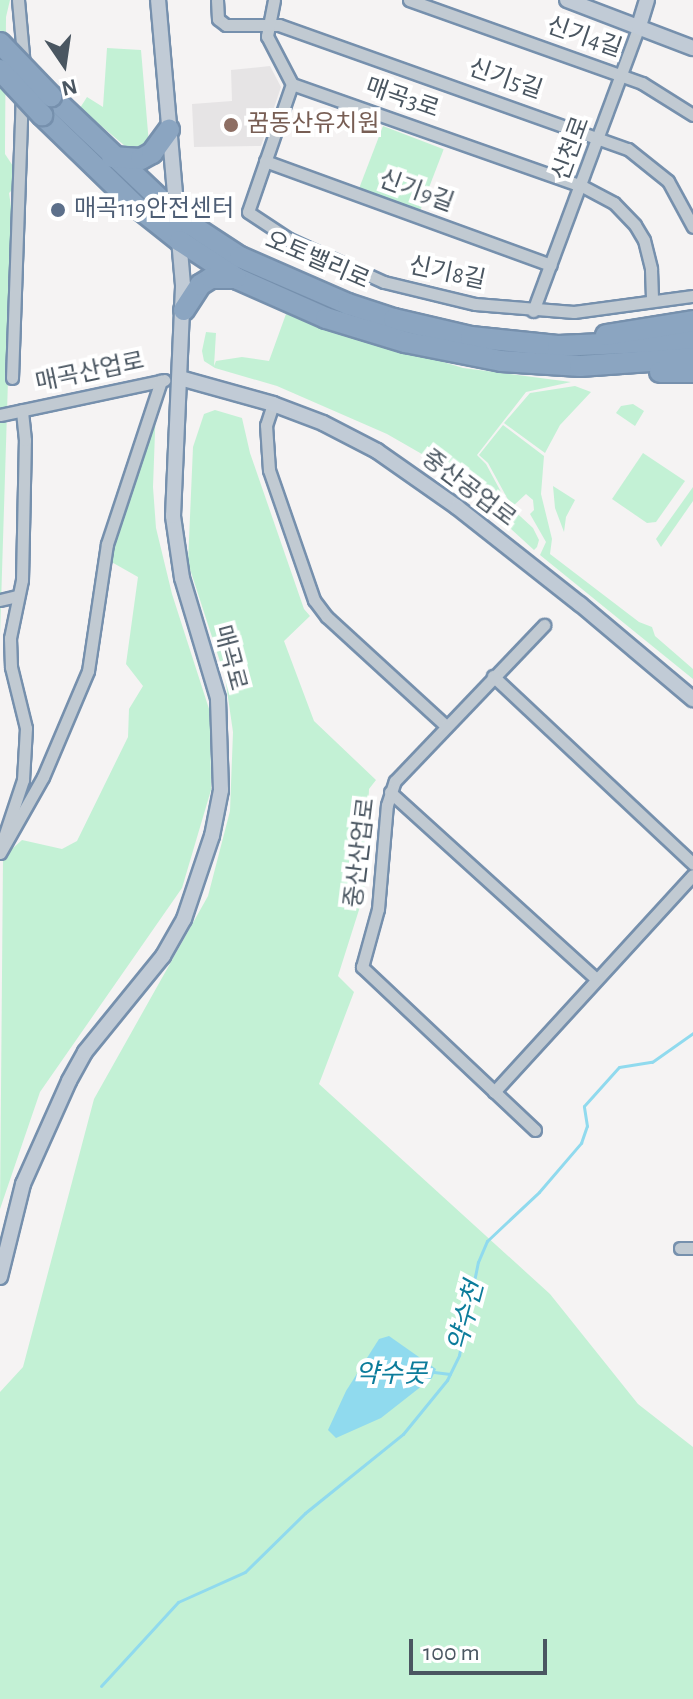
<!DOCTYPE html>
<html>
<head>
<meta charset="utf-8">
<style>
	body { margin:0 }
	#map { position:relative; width:693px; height:1699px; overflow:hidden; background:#f5f3f3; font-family:"Alegreya Sans","Noto Sans KR",sans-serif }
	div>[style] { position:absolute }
	.education>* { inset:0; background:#e6e4e5 }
	.green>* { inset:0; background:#c3f1d5; transform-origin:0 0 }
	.water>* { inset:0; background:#90daee }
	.stream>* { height:3px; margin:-1.5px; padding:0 1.5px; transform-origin:1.5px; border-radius:1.5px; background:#90daee }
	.roads { filter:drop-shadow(2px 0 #7690ad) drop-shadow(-2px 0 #7690ad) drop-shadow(0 2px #7690ad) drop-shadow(0 -2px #7690ad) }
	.street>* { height:11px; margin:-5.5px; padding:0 5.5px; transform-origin:5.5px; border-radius:5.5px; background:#c1cad2 }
	.secondary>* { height:14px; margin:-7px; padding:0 7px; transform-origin:7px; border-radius:7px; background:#c1cbd6 }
	.highway>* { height:20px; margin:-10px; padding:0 10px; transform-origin:10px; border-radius:10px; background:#8ba5c1 }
	.bridges { filter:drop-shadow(2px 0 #7690ad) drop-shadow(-2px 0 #7690ad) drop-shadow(0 2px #7690ad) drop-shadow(0 -2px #7690ad) }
	.highway-bridge>* { height:20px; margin:-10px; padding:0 10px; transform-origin:10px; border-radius:10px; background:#8ba5c1 }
	.dots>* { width:22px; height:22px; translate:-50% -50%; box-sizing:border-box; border:4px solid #fff; border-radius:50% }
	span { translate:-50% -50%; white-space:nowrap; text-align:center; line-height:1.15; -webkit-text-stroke:8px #fff; paint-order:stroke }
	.street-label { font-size:24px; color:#4a5661 }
	.education-label { font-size:24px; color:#785e54 }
	.left { translate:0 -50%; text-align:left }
	.service-label { font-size:24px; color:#4e5e75 }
	.water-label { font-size:26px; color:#0c7c9b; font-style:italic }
	.north { position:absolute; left:24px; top:24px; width:80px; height:80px; -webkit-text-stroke:6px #fff; paint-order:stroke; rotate:167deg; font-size:22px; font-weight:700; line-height:32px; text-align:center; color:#4a5661 }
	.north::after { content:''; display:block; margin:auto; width:28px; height:36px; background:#4a5661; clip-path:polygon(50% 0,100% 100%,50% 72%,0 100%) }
	.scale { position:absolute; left:409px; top:1639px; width:138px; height:36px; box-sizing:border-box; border:4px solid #4a5661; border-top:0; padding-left:10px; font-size:24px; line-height:28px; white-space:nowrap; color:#4a5661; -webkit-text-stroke:6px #fff; paint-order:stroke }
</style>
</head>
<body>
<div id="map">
	<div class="education">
		<div style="clip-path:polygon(270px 66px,281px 87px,261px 146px,194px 147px,192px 104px,232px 101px,231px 70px)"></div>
	</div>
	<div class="green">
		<div style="clip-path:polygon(0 0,10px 0,6px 17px,5px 145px,5px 154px,15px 169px,14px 188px,9px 193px,13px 220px,0 636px)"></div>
		<div style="clip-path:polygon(107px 48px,141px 50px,149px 144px,141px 151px,125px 146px,80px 108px,87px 97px,103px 107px)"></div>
		<div style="left:383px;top:126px;width:65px;height:69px;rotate:21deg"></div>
		<div style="clip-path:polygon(286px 314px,463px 368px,571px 382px,526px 392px,477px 455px,486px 464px,508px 505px,533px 528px,539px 540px,537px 547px,534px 550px,441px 465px,387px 434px,277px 386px,215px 368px,204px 361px,202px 351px,206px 332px,216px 333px,214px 366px,216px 361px,242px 357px,269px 361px)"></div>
		<div style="clip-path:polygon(575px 386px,591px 392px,560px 425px,545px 453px,504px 423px,530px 393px)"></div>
		<div style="clip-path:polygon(633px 404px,644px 411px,635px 426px,616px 413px,621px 406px)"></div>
		<div style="clip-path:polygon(156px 405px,153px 487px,156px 528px,172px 594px,210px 712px,211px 790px,182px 888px,40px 1092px,0 1209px,3px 857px,22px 840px,62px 849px,77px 841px,128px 737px,129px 709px,143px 686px,126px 664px,138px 577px,108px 560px,110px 544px)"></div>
		<div style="clip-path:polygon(215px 410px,242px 418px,250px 453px,304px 609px,310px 616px,284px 641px,314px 721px,376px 780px,369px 789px,364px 894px,338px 976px,354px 992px,319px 1084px,550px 1294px,638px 1404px,693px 1447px,693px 1699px,0 1699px,0 1392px,23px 1367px,94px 1099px,208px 896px,230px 811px,233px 732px,225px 677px,188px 563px,193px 447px,204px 414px)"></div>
		<div style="clip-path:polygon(503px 425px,544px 456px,541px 494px,552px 539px,550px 554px,639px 622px,652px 627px,655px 636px,693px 669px,693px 679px,540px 555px,546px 542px,530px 514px,534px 510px,533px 500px,526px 494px,512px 507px,488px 463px,479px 455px)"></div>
		<div style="clip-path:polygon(643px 453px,685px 481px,656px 522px,647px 523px,612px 499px)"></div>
		<div style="clip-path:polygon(553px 486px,575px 500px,566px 517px,564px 532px,555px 508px)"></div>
		<div style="clip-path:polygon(693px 487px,693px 501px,661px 547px,656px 539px)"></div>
	</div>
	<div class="water">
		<div style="clip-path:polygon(389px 1336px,436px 1369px,432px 1378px,381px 1418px,336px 1438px,328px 1430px,346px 1391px,379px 1339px)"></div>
	</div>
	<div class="stream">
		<div style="left:434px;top:1372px;width:16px;rotate:7deg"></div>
		<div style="left:101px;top:1686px;width:114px;rotate:-47.5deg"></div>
		<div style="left:178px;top:1602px;width:73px;rotate:-24.1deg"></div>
		<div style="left:245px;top:1572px;width:84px;rotate:-44.5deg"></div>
		<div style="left:305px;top:1513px;width:126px;rotate:-38.9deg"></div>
		<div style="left:403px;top:1434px;width:70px;rotate:-50.8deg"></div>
		<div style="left:447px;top:1380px;width:28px;rotate:-64deg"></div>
		<div style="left:459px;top:1355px;width:95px;rotate:-78.5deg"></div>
		<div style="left:478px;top:1262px;width:23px;rotate:-67deg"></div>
		<div style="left:487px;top:1241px;width:71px;rotate:-43.3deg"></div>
		<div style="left:539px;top:1192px;width:65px;rotate:-49.4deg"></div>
		<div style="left:581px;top:1143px;width:18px;rotate:-71deg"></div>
		<div style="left:587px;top:1126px;width:20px;rotate:-99deg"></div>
		<div style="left:584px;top:1106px;width:52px;rotate:-48.1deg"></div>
		<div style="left:619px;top:1067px;width:33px;rotate:-9deg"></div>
		<div style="left:652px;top:1062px;width:50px;rotate:-35.3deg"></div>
	</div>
	<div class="roads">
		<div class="street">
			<div style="left:18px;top:0;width:66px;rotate:84.8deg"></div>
			<div style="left:217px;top:0;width:19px;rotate:87deg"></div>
			<div style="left:218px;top:19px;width:10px;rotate:37deg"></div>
			<div style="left:226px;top:25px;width:53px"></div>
			<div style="left:279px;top:25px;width:370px;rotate:19.6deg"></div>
			<div style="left:628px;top:149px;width:51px;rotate:38.7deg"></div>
			<div style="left:668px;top:181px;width:52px;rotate:61.5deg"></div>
			<div style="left:274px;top:0;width:37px;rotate:101deg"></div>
			<div style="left:267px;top:36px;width:54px;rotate:62.5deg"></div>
			<div style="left:292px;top:84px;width:307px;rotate:19.4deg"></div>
			<div style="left:582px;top:186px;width:36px;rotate:28deg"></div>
			<div style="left:614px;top:203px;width:30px;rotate:46deg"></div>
			<div style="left:635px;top:225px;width:17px;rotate:59deg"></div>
			<div style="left:644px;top:240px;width:30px;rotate:76deg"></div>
			<div style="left:651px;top:269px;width:32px;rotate:88deg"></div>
			<div style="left:409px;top:0;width:247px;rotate:19.6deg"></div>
			<div style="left:642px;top:83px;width:60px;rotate:32.1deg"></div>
			<div style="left:292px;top:84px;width:135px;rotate:109deg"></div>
			<div style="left:248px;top:212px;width:49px;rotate:33.4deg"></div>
			<div style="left:289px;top:239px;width:104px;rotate:24.4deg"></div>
			<div style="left:384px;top:282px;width:94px;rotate:13.6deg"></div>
			<div style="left:475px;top:304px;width:99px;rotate:4.6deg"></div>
			<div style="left:574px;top:312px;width:120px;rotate:-7.7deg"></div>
			<div style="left:265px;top:161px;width:304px;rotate:20deg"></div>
			<div style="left:533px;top:311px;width:304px;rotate:-69.6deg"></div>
			<div style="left:12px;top:378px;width:287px;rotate:-88deg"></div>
			<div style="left:273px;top:404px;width:22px;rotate:108deg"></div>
			<div style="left:266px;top:425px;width:45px;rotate:86.2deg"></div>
			<div style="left:269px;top:470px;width:138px;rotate:70.9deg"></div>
			<div style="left:314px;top:600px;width:21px;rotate:53deg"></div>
			<div style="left:327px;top:617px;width:160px;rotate:42.5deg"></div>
			<div style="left:0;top:415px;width:168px;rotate:-12deg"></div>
			<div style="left:0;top:600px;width:18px;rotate:-13deg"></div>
			<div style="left:493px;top:676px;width:274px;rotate:43.2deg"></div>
			<div style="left:390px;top:792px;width:278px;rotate:42.2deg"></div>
			<div style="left:1px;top:846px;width:70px;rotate:-71.6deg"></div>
			<div style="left:23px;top:780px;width:52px;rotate:-86.7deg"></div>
			<div style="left:26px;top:728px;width:63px;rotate:-103.8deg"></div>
			<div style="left:11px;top:667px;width:29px;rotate:-92deg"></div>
			<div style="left:10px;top:638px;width:59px;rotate:-78.3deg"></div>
			<div style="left:22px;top:580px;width:140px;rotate:-88.8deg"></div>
			<div style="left:25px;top:440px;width:30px;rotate:-96deg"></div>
			<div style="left:0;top:853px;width:87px;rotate:-60.5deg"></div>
			<div style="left:43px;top:777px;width:115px;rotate:-67deg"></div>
			<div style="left:88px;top:671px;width:128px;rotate:-81.5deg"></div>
			<div style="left:107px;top:544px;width:172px;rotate:-71.7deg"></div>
			<div style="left:494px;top:1092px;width:294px;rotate:-47.5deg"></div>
			<div style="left:535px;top:1130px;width:238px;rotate:-136.7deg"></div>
			<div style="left:362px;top:967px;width:60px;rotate:-74.6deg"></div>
			<div style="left:378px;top:909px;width:104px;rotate:-85.1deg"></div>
			<div style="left:387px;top:805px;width:25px;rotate:-72deg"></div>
			<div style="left:395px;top:781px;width:216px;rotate:-46.3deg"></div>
			<div style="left:680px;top:1248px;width:13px"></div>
		</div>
		<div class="secondary">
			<div style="left:567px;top:0;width:135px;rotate:20.9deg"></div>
			<div style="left:639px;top:26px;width:27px;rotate:-73deg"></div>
			<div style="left:180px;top:378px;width:97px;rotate:15.6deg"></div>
			<div style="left:273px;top:404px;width:53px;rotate:20.8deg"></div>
			<div style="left:323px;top:423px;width:61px;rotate:27.4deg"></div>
			<div style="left:377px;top:451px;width:98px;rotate:35deg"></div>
			<div style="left:457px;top:507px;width:157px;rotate:38.3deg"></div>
			<div style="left:580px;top:604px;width:148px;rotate:40.1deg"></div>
			<div style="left:0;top:1277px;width:96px;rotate:-76.1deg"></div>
			<div style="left:23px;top:1184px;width:113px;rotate:-65.9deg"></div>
			<div style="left:69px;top:1081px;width:33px;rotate:-61deg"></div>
			<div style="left:85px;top:1052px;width:124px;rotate:-50.9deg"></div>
			<div style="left:163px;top:956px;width:43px;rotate:-60.4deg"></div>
			<div style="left:184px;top:919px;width:88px;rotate:-71.4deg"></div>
			<div style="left:212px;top:836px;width:47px;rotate:-78.9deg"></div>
			<div style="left:221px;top:790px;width:92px;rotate:-91.9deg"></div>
			<div style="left:218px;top:698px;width:125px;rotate:-106.7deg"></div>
			<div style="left:182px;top:578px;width:63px;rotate:-98.3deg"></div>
			<div style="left:173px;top:516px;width:231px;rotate:-87.5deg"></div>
			<div style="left:183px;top:285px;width:286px;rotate:-95deg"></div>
		</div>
		<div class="highway">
			<div style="left:51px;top:96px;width:176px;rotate:43.4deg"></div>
			<div style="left:179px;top:217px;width:73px;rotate:33.3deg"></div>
			<div style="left:240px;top:257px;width:118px;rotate:23.5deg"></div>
			<div style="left:348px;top:304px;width:48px;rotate:18.1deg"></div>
			<div style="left:394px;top:319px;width:79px;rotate:13.2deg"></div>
			<div style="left:471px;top:337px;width:87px;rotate:5.9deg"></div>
			<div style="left:558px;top:346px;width:135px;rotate:-2.5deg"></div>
			<div style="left:42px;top:115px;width:132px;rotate:44.1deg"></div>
			<div style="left:137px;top:207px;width:55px;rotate:38.3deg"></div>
			<div style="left:180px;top:241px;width:69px;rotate:33.2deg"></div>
			<div style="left:238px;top:279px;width:96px;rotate:23.9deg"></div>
			<div style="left:326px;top:318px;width:83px;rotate:16.9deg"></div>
			<div style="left:405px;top:342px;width:98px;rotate:11.2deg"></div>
			<div style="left:501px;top:361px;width:79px;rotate:3.6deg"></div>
			<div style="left:580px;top:366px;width:113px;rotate:-4deg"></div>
			<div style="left:112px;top:157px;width:29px;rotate:4deg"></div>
			<div style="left:141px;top:159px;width:13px;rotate:-29deg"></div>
			<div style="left:152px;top:153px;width:29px;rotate:-54deg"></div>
			<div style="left:184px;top:310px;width:30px;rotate:-57deg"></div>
			<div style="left:200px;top:285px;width:13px;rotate:-32deg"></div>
			<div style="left:211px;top:278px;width:25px"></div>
			<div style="left:606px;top:335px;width:88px;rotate:-9.1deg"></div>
			<div style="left:660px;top:372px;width:33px"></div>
		</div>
	</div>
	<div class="bridges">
		<div class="highway-bridge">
			<div style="left:0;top:43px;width:74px;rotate:46.1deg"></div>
			<div style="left:0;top:70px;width:62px;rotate:47deg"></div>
		</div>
	</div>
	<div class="dots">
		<div style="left:231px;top:125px;background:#8d6e63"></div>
		<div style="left:58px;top:210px;background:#5c6f8a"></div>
	</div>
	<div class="street-label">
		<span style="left:584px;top:38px;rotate:19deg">신기4길</span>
		<span style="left:505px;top:80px;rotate:19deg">신기5길</span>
		<span style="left:402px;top:99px;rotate:19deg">매곡3로</span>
		<span style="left:572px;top:149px;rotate:-70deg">신천로</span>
		<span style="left:416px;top:192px;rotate:20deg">신기9길</span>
		<span style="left:317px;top:261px;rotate:23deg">오토밸리로</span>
		<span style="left:447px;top:274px;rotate:12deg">신기8길</span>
		<span style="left:90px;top:373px;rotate:-12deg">매곡산업로</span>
		<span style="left:468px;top:489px;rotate:37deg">중산공업로</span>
		<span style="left:229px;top:658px;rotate:75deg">매곡로</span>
		<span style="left:361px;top:853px;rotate:-83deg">중산산업로</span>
	</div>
	<div class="education-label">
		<span class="left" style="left:247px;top:125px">꿈동산유치원</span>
	</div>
	<div class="service-label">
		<span class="left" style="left:74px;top:210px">매곡119안전센터</span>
	</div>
	<div class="water-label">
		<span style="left:467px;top:1317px;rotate:-75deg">약수천</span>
		<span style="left:391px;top:1375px">약수못</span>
	</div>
	<div class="north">N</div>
	<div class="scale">100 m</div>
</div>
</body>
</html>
